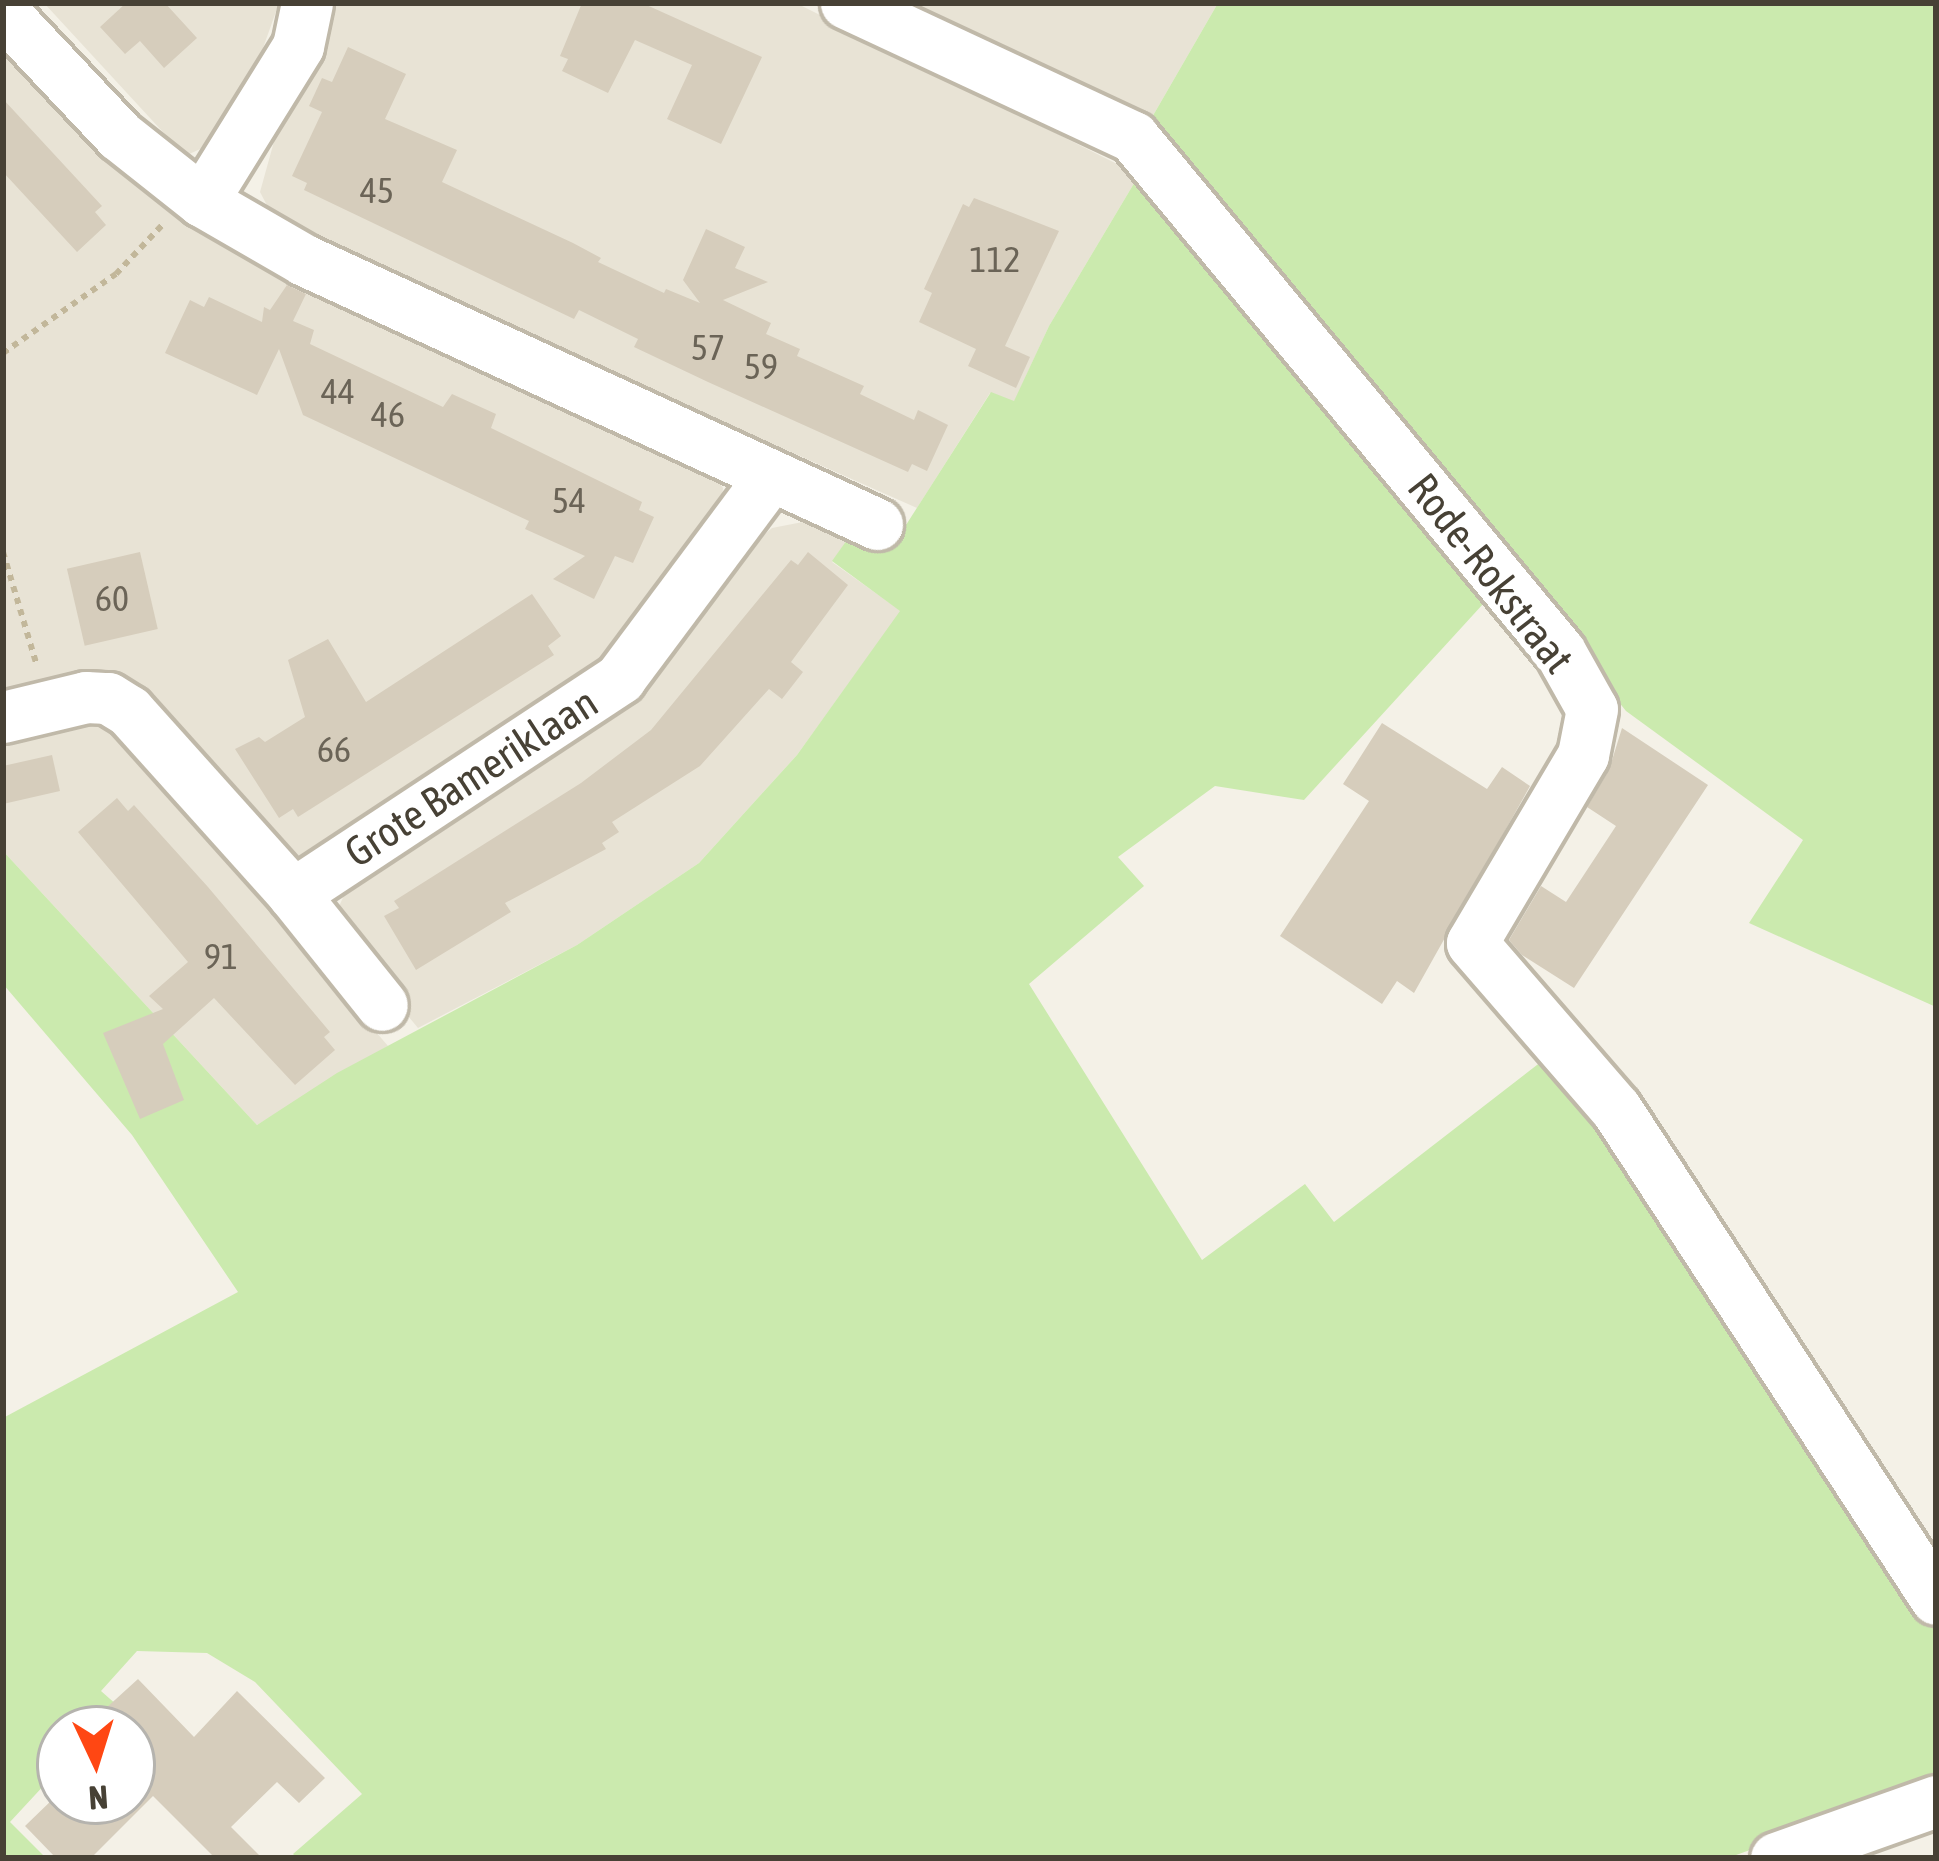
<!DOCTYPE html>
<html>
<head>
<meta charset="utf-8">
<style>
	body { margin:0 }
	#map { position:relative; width:1939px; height:1861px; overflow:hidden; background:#f4f1e7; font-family:"Asap Condensed",sans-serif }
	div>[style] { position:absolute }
	.residential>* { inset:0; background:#e8e3d5 }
	.green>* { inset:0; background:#cbeaae }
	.building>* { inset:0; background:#d6cdbc; transform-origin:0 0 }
	.path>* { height:6px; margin-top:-3px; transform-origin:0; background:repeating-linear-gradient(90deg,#c2b79a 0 6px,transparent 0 12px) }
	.roads { filter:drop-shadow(3px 0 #c0b9a9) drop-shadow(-3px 0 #c0b9a9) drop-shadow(0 3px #c0b9a9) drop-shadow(0 -3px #c0b9a9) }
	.minor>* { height:51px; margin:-25.5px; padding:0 25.5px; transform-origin:25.5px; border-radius:25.5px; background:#fff }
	span { translate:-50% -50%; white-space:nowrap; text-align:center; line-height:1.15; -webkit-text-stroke:12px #fff; paint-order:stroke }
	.number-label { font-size:36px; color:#6b6457 }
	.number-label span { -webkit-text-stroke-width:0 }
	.street-label { font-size:42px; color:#474135 }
	.frame { position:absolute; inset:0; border:6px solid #474135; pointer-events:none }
	.north { position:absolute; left:36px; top:1705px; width:120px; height:120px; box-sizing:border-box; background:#fff; border:3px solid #b5b3ae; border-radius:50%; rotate:176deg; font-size:33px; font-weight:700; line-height:48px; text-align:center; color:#474135 }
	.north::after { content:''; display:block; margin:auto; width:42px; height:54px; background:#ff4713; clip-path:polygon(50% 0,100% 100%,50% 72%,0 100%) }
</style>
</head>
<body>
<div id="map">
	<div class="residential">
		<div style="clip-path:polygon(44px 3px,279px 3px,245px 99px,211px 144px,185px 156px)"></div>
		<div style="clip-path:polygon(327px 3px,796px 3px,1139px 175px,1049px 326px,1014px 402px,990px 393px,917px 508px,306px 237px,271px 213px,260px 192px,278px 127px)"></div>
		<div style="clip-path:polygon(898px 3px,1218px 3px,1151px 119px)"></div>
		<div style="clip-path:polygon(3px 47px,164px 201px,710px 470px,723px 488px,720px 515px,623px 647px,314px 859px,275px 849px,136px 694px,3px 701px)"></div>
		<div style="clip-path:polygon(813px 520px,854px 530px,832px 562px,901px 611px,797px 755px,699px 863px,577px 945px,418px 1028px,342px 936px,336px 913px,350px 882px,772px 528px)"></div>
		<div style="clip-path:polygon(99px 718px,125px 739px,388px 1046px,257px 1125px,3px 851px,3px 737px)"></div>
	</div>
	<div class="green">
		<div style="clip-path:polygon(1218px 3px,1936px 3px,1936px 1007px,1749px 923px,1803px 840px,1626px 711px,1151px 119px)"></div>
		<div style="clip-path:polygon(1139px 175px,1494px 592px,1304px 800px,1215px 786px,1118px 857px,1144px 886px,1029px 984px,1202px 1260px,1305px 1184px,1334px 1222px,1546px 1058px,1593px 1104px,1757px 1343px,1936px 1632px,1936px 1782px,1728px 1858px,297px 1858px,293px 1854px,362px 1794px,255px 1682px,207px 1653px,137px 1651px,101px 1691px,118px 1706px,97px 1729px,60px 1729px,60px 1768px,10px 1822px,46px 1858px,3px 1858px,3px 1418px,238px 1292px,132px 1135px,3px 984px,3px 851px,257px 1125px,337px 1073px,577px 945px,699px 863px,797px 755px,900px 611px,832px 561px,854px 530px,890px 550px,991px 392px,1014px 401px,1049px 326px)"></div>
	</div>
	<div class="building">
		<div style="clip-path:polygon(126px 3px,165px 3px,197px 38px,164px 68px,140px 41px,125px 54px,100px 27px)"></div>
		<div style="clip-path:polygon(582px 3px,642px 3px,762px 57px,721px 144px,667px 119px,692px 65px,635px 40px,608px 93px,562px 71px,568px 59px,560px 56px)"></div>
		<div style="clip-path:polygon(348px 47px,406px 74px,385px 119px,457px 150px,442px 182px,573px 243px,601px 258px,598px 262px,664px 293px,666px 289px,700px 303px,683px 280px,706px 229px,745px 247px,735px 268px,768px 282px,723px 300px,771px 323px,766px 334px,800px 349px,797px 356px,864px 386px,860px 394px,914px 420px,918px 410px,948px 425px,927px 471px,912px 464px,908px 472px,708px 382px,634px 347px,638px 339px,579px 310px,574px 319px,304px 190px,307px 183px,292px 176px,322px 112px,309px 106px,322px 78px,332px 82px)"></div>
		<div style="clip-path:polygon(3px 99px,102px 206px,95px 212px,106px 225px,77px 252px,3px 172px)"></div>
		<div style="clip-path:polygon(974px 198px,1059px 231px,1005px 346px,1030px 357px,1016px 388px,968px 366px,976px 349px,919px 322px,932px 293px,924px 289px,963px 204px,969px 207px)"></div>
		<div style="clip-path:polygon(287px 285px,306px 294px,293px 321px,314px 330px,310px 344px,443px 407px,452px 394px,496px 414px,491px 428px,642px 502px,639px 510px,654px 517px,633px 563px,615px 556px,594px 599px,553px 579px,585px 556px,525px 529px,529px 521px,303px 415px,279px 349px,257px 395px,165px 353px,190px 300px,204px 307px,209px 297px,262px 322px,264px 307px,270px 310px)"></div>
		<div style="left:140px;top:552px;width:79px;height:75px;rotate:77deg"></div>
		<div style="clip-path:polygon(808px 552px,848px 585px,791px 662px,803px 672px,782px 699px,769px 689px,700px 766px,612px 822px,619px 832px,602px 843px,606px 849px,505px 903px,511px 912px,416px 970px,384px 916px,399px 908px,394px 901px,581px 783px,651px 730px,791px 560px,798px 565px)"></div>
		<div style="clip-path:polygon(532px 594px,561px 636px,548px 646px,554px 655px,298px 817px,293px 809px,279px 818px,235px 749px,259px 737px,265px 742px,305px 717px,288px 660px,328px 639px,366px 702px)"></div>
		<div style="clip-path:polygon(1382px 723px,1487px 789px,1502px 767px,1530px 786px,1414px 993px,1397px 981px,1382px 1004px,1280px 936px,1369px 801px,1343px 784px)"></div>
		<div style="clip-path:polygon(1622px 728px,1708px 785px,1574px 988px,1522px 955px,1509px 940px,1541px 886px,1566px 902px,1616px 826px,1587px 807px,1609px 770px)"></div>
		<div style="clip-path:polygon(52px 755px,60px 791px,3px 804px,3px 766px)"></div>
		<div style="clip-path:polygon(117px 798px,128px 811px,134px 805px,208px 887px,330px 1032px,324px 1037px,335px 1050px,295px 1085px,214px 998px,163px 1044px,184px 1100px,140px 1119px,103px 1033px,163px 1009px,149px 996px,188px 962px,78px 832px)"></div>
		<div style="clip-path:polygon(138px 1679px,194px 1737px,237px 1691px,325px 1778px,299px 1803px,277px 1782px,231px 1827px,262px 1858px,215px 1858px,153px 1796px,91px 1858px,56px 1858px,25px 1826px,55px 1797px,74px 1815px,88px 1801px,132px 1801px,132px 1729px,83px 1729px)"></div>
	</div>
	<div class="path">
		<div style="left:3px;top:353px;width:138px;rotate:-35deg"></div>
		<div style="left:116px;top:274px;width:71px;rotate:-46.7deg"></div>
		<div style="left:3px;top:552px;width:116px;rotate:73.4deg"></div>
	</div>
	<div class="roads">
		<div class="minor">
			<div style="left:846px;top:3px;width:317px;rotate:25deg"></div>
			<div style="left:1133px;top:137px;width:669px;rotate:50.34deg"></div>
			<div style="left:1560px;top:652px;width:65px;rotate:60.7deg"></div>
			<div style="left:1592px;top:709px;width:47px;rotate:101.1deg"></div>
			<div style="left:1583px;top:755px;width:218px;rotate:120.6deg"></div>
			<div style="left:1472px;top:943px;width:220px;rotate:49.1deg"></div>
			<div style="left:1616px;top:1109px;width:585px;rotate:56.85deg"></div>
			<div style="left:3px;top:12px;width:170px;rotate:46.7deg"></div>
			<div style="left:120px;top:136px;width:105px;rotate:38.4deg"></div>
			<div style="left:202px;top:201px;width:118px;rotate:30deg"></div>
			<div style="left:304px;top:260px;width:631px;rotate:24.74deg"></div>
			<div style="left:202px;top:201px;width:182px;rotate:-58.2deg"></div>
			<div style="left:298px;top:46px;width:44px;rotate:-78.2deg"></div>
			<div style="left:3px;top:717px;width:85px;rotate:-13.5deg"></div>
			<div style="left:86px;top:697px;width:22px;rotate:3deg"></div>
			<div style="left:108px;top:698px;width:25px;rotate:32deg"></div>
			<div style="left:129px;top:711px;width:246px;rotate:48.1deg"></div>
			<div style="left:293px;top:894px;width:142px;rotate:51.3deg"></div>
			<div style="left:293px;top:894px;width:392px;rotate:-33.4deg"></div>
			<div style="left:620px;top:678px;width:249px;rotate:-53.3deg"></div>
			<div style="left:1776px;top:1858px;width:170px;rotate:-19.6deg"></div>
		</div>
	</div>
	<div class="number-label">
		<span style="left:377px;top:191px">45</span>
		<span style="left:995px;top:260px">112</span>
		<span style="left:708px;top:348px">57</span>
		<span style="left:761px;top:367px">59</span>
		<span style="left:338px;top:392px">44</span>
		<span style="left:388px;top:415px">46</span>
		<span style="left:569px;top:501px">54</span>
		<span style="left:112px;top:599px">60</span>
		<span style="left:334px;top:750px">66</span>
		<span style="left:221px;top:957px">91</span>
	</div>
	<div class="street-label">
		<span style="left:1491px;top:573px;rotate:52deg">Rode-Rokstraat</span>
		<span style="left:471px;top:777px;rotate:-33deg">Grote Bameriklaan</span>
	</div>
	<div class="frame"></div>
	<div class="north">N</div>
</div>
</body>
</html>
